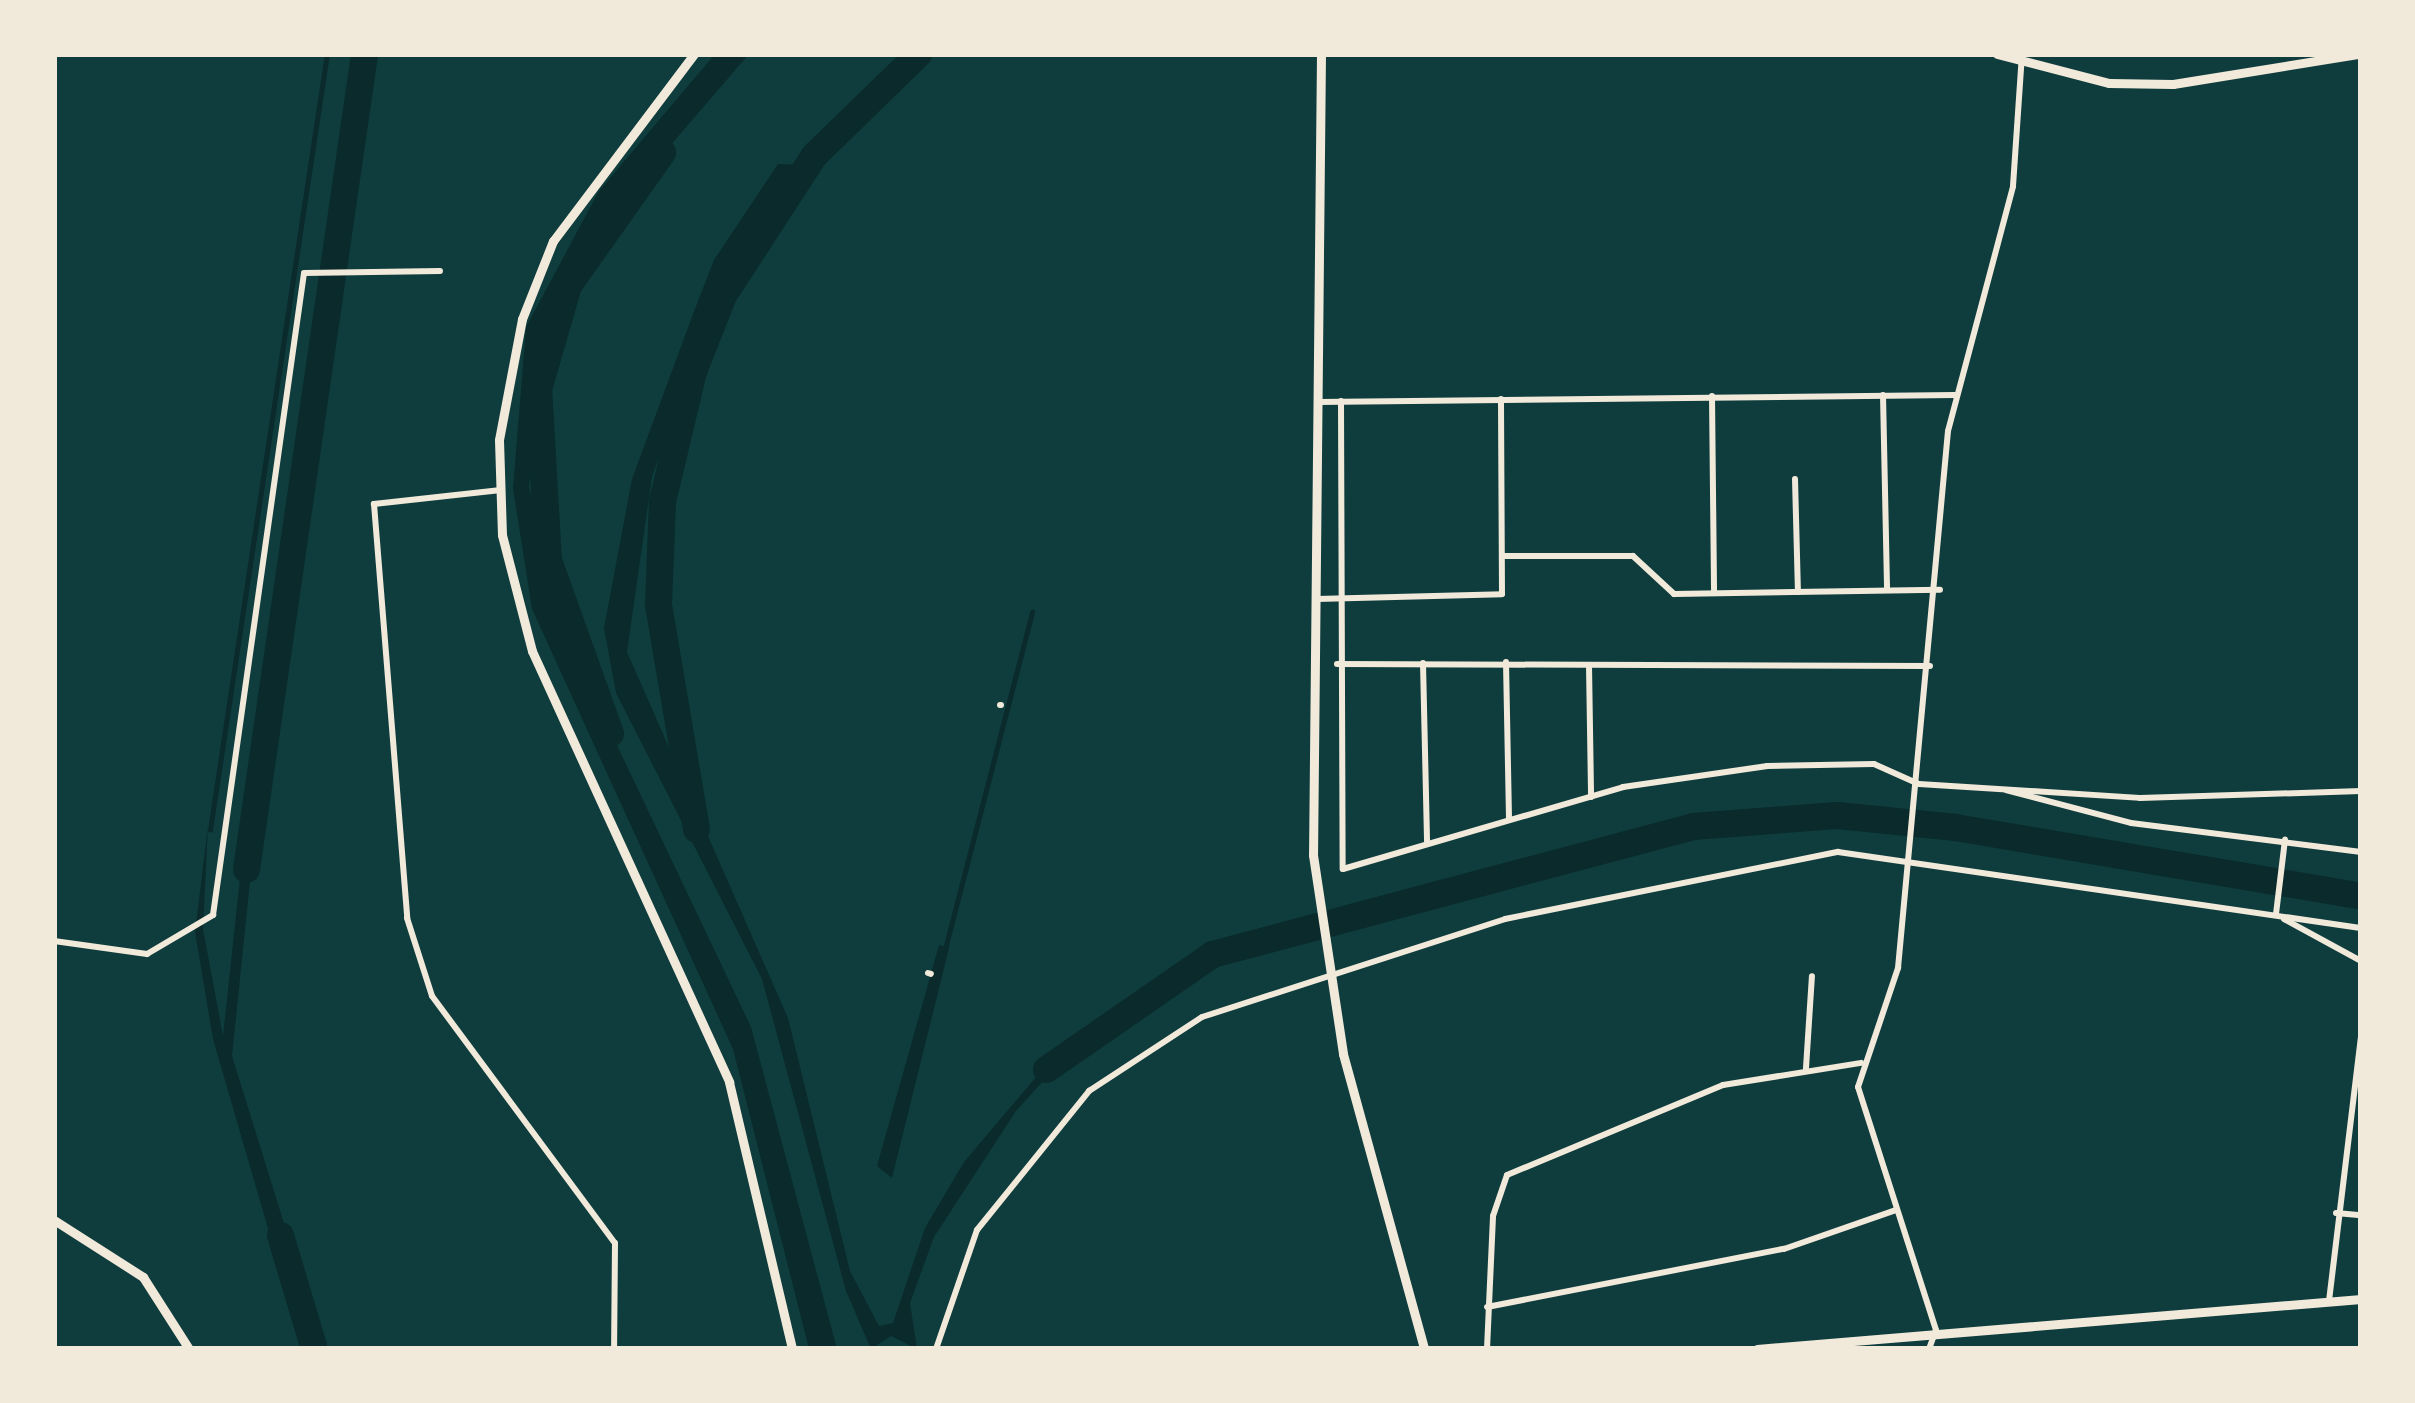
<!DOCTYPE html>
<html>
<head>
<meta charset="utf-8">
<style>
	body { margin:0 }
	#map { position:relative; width:2415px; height:1403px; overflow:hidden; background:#0f3d3e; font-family:"Golos Text",sans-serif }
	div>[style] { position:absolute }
	.water>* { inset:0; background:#0a2a2b }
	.stream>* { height:4.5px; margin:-2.25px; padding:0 2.25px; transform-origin:2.25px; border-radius:2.25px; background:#0a2a2b }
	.river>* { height:27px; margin:-13.5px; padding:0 13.5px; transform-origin:13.5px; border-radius:13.5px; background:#0a2a2b }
	.minor>* { height:6px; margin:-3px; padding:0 3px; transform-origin:3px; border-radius:3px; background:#f1e9da }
	.tertiary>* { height:9px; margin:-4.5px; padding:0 4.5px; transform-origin:4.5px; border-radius:4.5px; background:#f1e9da }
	span { translate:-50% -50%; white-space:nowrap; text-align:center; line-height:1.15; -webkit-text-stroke:10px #f1e9da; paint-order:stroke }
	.frame { position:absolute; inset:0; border:57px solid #f1e9da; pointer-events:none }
</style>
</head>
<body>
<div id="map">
	<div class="water">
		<div style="clip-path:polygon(715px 54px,749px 54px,583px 247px,544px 327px,529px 487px,556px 617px,751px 1027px,837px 1349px,809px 1349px,733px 1049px,532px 609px,513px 488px,526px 327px,599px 191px)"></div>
		<div style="clip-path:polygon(778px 164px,801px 165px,711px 312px,652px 477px,627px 652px,788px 1018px,850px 1271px,879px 1326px,893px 1323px,925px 1228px,964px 1162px,1070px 1037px,1073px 1048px,1016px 1111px,934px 1237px,910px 1303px,917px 1349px,891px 1336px,871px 1349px,846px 1291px,762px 979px,616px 693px,604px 628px,632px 479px,693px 314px,714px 260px)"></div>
		<div style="clip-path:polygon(208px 826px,203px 929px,223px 1036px,245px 832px,255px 833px,232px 1056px,296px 1262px,280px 1270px,213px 1039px,195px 932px)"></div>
		<div style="clip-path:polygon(939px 945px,949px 948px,892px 1178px,877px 1166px)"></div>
	</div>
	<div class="stream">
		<div style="left:210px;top:830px;width:785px;rotate:-81.43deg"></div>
		<div style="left:945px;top:949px;width:348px;rotate:-75.5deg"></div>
	</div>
	<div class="river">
		<div style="left:610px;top:733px;width:184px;rotate:-109.7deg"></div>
		<div style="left:548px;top:560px;width:171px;rotate:-93.3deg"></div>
		<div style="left:538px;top:389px;width:108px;rotate:-73.9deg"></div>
		<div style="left:568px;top:285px;width:163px;rotate:-54.7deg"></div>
		<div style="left:696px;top:829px;width:228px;rotate:-99.6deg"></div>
		<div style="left:658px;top:604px;width:103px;rotate:-87.8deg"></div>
		<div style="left:662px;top:501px;width:134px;rotate:-76.6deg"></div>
		<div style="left:693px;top:371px;width:82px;rotate:-68.5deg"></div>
		<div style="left:723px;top:295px;width:167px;rotate:-57deg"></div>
		<div style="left:814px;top:155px;width:145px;rotate:-44.2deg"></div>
		<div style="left:246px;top:869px;width:823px;rotate:-81.76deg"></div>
		<div style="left:1046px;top:1069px;width:202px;rotate:-34.7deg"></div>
		<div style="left:1212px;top:954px;width:498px;rotate:-14.9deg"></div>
		<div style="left:1693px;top:826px;width:144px;rotate:-4.4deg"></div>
		<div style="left:1837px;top:815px;width:119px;rotate:5.8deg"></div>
		<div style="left:1955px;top:827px;width:412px;rotate:9.6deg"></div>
		<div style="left:280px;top:1235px;width:119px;rotate:73.4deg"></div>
	</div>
	<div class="minor">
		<div style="left:1883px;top:395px;width:195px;rotate:88.8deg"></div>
		<div style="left:1712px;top:396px;width:197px;rotate:89.4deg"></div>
		<div style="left:1341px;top:401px;width:468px;rotate:89.8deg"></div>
		<div style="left:1343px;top:869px;width:292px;rotate:-16.3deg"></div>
		<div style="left:1623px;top:787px;width:146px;rotate:-8.3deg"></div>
		<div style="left:1767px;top:766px;width:107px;rotate:-1.1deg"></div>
		<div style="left:1874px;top:764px;width:49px;rotate:24deg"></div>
		<div style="left:1919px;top:784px;width:221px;rotate:3.6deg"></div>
		<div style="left:2140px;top:798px;width:221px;rotate:-1.8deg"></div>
		<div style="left:1319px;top:402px;width:636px;rotate:-0.63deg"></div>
		<div style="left:1795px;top:479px;width:113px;rotate:88.5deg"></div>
		<div style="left:501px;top:490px;width:128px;rotate:173.7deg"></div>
		<div style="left:374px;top:504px;width:415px;rotate:85.4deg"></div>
		<div style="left:407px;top:918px;width:82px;rotate:72.2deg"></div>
		<div style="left:432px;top:996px;width:307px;rotate:53.5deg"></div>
		<div style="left:615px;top:1243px;width:106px;rotate:90.5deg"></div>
		<div style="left:1503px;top:556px;width:130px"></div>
		<div style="left:1633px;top:556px;width:56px;rotate:42.8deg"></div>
		<div style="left:1674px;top:594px;width:266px;rotate:-0.9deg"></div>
		<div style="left:1317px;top:599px;width:185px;rotate:-1.5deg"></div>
		<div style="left:1502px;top:594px;width:195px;rotate:-90.3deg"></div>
		<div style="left:1506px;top:662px;width:158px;rotate:88.9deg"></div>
		<div style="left:1423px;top:663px;width:181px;rotate:88.7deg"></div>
		<div style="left:1337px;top:664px;width:593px;rotate:0.19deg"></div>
		<div style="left:1589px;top:665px;width:132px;rotate:89.1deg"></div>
		<div style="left:1000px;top:705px;width:1px"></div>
		<div style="left:2006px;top:790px;width:129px;rotate:14.8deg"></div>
		<div style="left:2131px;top:823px;width:232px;rotate:7.2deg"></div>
		<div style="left:2276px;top:914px;width:75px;rotate:-83.1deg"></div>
		<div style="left:2284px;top:919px;width:88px;rotate:28.6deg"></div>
		<div style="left:54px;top:941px;width:94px;rotate:8deg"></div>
		<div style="left:147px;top:954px;width:77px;rotate:-30.6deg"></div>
		<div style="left:213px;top:915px;width:648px;rotate:-81.93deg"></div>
		<div style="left:304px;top:273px;width:136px;rotate:-0.8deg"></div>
		<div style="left:928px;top:973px;width:3px;rotate:18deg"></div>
		<div style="left:1806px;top:1068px;width:92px;rotate:-86.3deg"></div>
		<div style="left:2336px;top:1213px;width:25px;rotate:5deg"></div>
		<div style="left:2329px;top:1301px;width:267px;rotate:-83.1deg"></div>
		<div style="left:1487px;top:1307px;width:303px;rotate:-11.1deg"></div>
		<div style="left:1784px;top:1249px;width:119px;rotate:-19.2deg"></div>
		<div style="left:936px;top:1349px;width:126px;rotate:-71deg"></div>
		<div style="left:977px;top:1230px;width:179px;rotate:-51.1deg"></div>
		<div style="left:1089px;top:1091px;width:135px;rotate:-33.2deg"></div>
		<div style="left:1202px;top:1017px;width:318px;rotate:-17.9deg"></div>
		<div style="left:1505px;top:919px;width:340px;rotate:-11.4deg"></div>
		<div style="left:1838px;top:852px;width:528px;rotate:8.27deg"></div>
		<div style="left:1487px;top:1349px;width:133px;rotate:-87.4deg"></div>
		<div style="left:1493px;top:1216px;width:43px;rotate:-71.1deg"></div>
		<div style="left:1507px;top:1175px;width:234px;rotate:-22.6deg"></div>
		<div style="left:1723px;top:1085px;width:140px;rotate:-9.1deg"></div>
		<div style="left:1929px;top:1349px;width:20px;rotate:-70deg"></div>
		<div style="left:1936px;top:1330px;width:255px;rotate:-107.8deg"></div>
		<div style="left:1858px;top:1087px;width:126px;rotate:-71.4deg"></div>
		<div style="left:1898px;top:968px;width:539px;rotate:-84.68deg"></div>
		<div style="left:1948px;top:431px;width:253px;rotate:-75.1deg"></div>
		<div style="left:2013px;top:186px;width:132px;rotate:-86.1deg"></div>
	</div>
	<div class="tertiary">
		<div style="left:694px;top:54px;width:234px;rotate:127deg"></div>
		<div style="left:553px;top:241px;width:84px;rotate:111.7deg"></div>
		<div style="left:522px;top:319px;width:123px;rotate:100.8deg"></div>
		<div style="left:499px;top:440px;width:95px;rotate:88.2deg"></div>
		<div style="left:502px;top:535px;width:120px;rotate:75.5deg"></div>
		<div style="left:532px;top:651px;width:474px;rotate:65.4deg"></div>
		<div style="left:729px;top:1082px;width:274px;rotate:76.7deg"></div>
		<div style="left:1321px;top:54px;width:801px;rotate:90.57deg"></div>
		<div style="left:1313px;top:855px;width:201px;rotate:81.4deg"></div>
		<div style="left:1343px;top:1054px;width:306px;rotate:74.6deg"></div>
		<div style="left:1997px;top:54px;width:116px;rotate:14.5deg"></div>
		<div style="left:2109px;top:83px;width:64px;rotate:0.9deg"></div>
		<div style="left:2173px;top:84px;width:187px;rotate:-9.2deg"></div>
		<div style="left:54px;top:1220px;width:106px;rotate:32.6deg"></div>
		<div style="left:143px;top:1277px;width:85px;rotate:57.4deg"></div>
		<div style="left:1757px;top:1349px;width:606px;rotate:-4.73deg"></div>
	</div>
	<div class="frame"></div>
</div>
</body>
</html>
